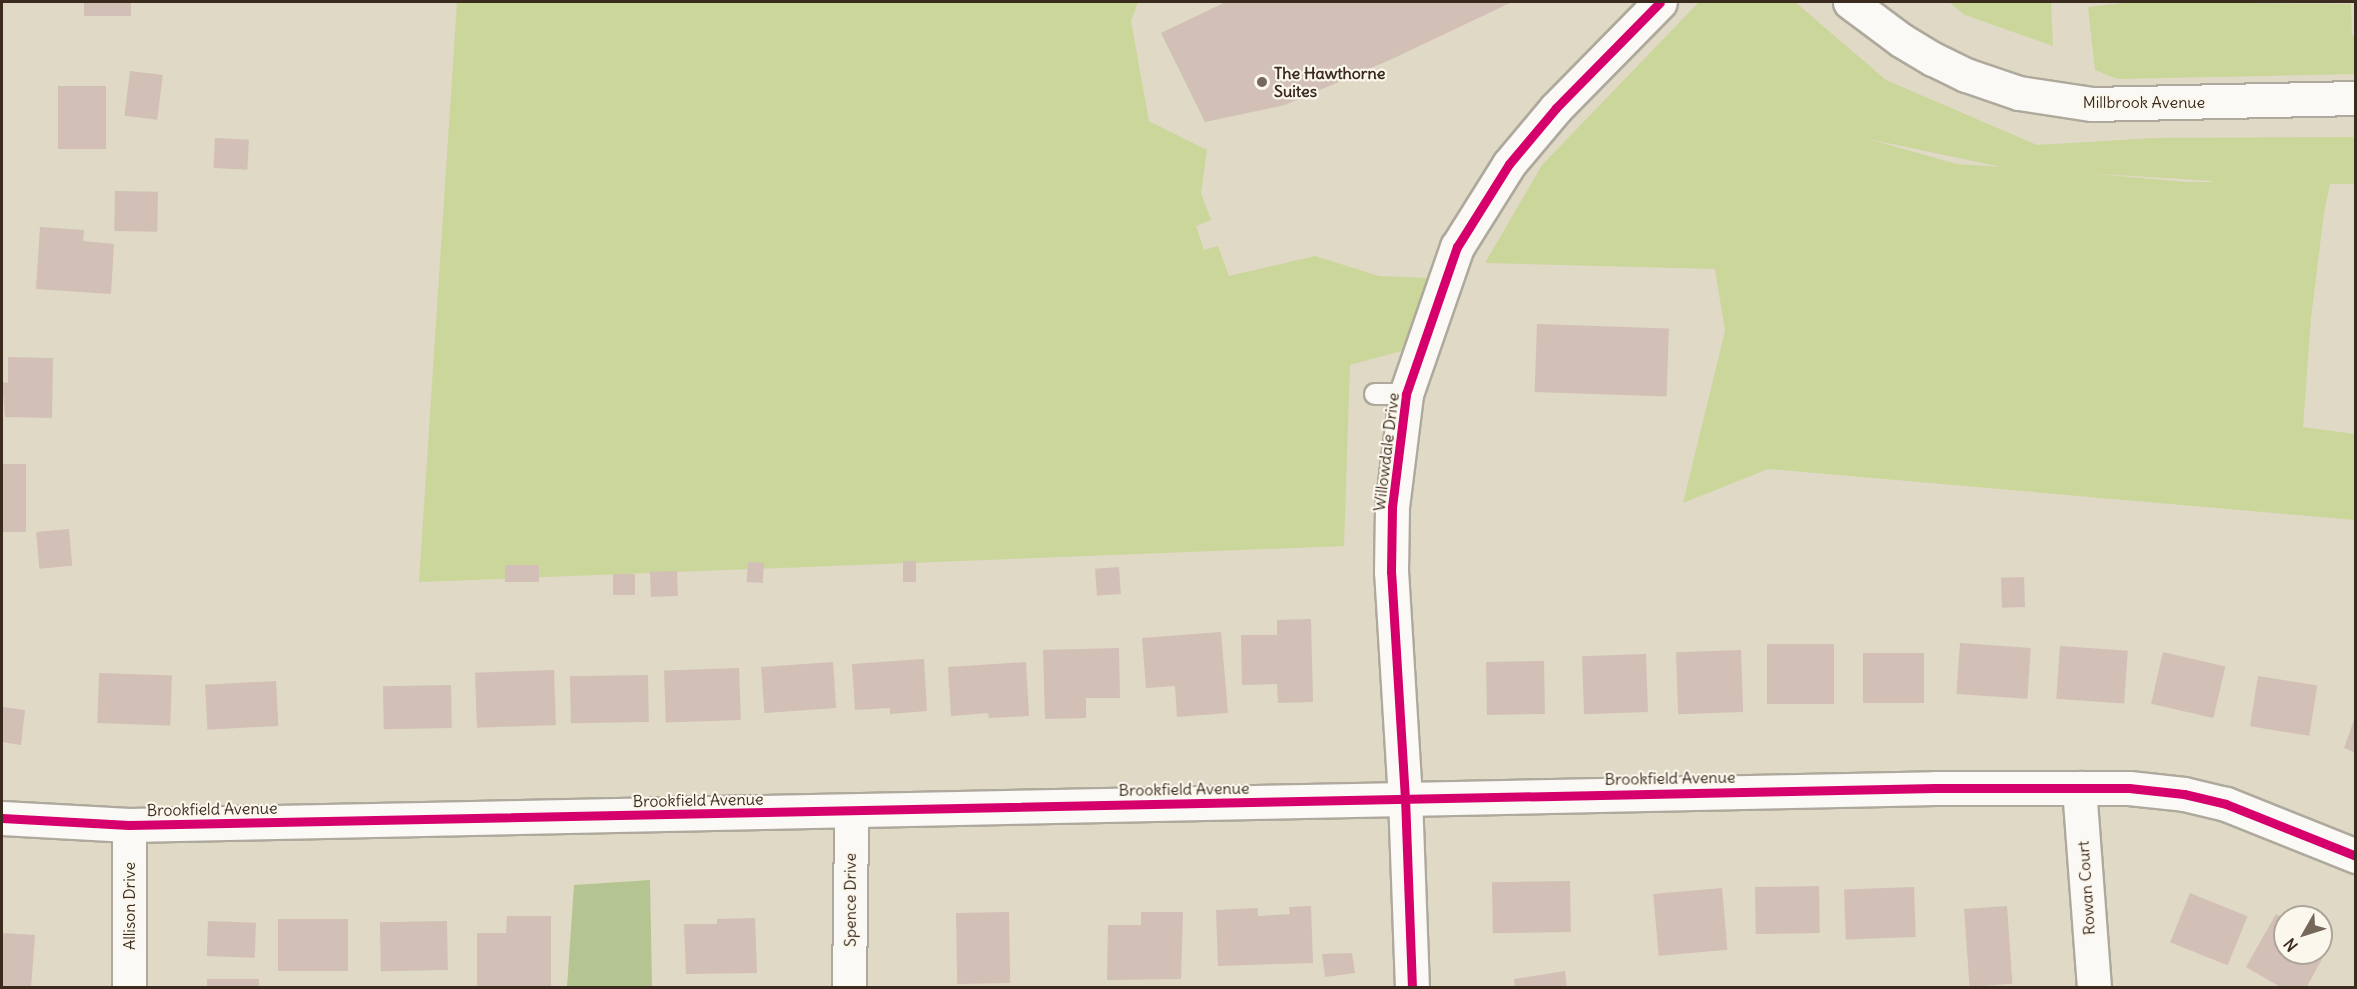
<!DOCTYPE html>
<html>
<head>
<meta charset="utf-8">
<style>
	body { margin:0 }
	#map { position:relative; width:2357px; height:989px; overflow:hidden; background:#e0d9c6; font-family:Delius,sans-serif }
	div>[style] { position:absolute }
	.green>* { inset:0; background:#cbd69b }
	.forest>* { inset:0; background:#b5c592 }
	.building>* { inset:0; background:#d2bfb6; transform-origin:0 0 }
	.roads { filter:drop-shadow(2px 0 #aea99c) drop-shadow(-2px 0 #aea99c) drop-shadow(0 2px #aea99c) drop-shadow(0 -2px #aea99c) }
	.lane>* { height:20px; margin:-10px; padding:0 10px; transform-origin:10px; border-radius:10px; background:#faf9f6 }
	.street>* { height:33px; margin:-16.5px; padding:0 16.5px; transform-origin:16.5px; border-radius:16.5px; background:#faf9f6 }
	.cycleway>* { height:9px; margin:-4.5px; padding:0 4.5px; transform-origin:4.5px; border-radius:4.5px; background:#d6006c }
	.dots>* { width:16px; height:16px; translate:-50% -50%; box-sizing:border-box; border:3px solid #fbf7ec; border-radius:50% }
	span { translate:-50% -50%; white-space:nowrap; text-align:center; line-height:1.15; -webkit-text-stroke:4.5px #fbf7ec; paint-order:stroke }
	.poi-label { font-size:16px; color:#3b2a1e; font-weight:700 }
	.left { translate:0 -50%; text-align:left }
	.street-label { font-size:16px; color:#3b2a1e }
	.frame { position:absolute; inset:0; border:3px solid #3b2a1e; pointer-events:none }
	.north { position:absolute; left:2273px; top:905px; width:60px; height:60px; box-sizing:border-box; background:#fbf7ec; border:2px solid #aea59a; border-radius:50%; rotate:231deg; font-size:16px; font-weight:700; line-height:24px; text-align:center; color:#3b2a1e }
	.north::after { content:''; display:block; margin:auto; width:21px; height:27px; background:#756759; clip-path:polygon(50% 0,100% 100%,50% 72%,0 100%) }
</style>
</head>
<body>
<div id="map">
	<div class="green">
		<div style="clip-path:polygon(457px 2px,1138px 2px,1131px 21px,1149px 121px,1207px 150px,1201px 193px,1211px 220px,1196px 226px,1204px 250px,1218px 246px,1229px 276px,1315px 256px,1379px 276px,1430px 278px,1423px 345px,1350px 365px,1344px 546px,419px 582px)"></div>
		<div style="clip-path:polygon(evenodd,1699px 2px,1795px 2px,1886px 80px,2037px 145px,2154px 138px,2355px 137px,2355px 184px,2330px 184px,2324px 213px,2311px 318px,2303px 427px,2355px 434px,2355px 520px,1768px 469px,1683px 503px,1725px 331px,1715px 269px,1485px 263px,1542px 165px,1699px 2px,1868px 139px,2001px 167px,1957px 164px,1868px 139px,1699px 2px,2085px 173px,2212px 181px,2213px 182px,2187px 182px,2085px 173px)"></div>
		<div style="clip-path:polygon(1949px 2px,2051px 2px,2053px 46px,1965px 15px)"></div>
		<div style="clip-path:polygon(2132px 2px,2351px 4px,2352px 35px,2355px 36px,2355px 74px,2117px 79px,2095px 70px,2088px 7px)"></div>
	</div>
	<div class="forest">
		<div style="clip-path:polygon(650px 880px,652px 987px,567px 987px,574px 885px)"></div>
	</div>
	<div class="building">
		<div style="left:84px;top:2px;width:47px;height:14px"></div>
		<div style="clip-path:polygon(1226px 2px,1512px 2px,1392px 59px,1285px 105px,1205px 122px,1161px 33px)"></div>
		<div style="left:130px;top:71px;width:33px;height:45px;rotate:7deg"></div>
		<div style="left:58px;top:86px;width:48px;height:63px"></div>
		<div style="left:215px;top:138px;width:34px;height:30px;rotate:3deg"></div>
		<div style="left:115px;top:191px;width:43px;height:40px;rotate:1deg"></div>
		<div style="clip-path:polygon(40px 227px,84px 230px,83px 241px,114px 244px,111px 294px,36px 289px)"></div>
		<div style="left:1537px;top:324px;width:132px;height:68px;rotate:2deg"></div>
		<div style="clip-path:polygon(8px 357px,53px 358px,52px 418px,5px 417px,2px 382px,8px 383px)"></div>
		<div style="left:2px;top:464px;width:24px;height:68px"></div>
		<div style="left:69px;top:529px;width:37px;height:33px;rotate:85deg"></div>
		<div style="left:903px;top:561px;width:13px;height:21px"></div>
		<div style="left:748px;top:562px;width:16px;height:20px;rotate:4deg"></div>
		<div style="left:505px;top:565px;width:34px;height:17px"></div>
		<div style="left:1119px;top:567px;width:27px;height:24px;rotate:86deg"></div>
		<div style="left:677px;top:571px;width:25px;height:27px;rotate:88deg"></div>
		<div style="left:613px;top:574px;width:22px;height:21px"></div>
		<div style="left:2024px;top:577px;width:30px;height:23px;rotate:88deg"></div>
		<div style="clip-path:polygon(1311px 619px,1313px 702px,1278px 703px,1277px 684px,1242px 685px,1241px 635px,1277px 635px,1277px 620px)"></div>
		<div style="clip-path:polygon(1221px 632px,1228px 713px,1177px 717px,1175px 686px,1146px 688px,1142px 638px)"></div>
		<div style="left:1960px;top:643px;width:71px;height:51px;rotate:4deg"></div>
		<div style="left:1834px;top:644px;width:60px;height:67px;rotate:90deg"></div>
		<div style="left:2060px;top:646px;width:68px;height:53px;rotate:4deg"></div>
		<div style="clip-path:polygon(1119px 648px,1120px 698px,1086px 698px,1086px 718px,1045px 719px,1043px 650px)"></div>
		<div style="left:1741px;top:650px;width:62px;height:65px;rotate:88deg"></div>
		<div style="left:2163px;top:652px;width:64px;height:53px;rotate:13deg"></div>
		<div style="left:1863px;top:653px;width:61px;height:50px"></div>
		<div style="left:1646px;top:654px;width:58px;height:64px;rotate:88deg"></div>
		<div style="clip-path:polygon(924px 659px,927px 711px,890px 714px,890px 708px,855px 710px,852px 664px)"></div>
		<div style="left:1544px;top:661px;width:53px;height:58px;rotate:89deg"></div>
		<div style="left:833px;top:662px;width:46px;height:72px;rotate:86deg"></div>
		<div style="clip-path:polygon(1026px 662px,1029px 716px,989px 718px,988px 713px,951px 716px,948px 667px)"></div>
		<div style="left:739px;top:668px;width:52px;height:75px;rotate:88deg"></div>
		<div style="left:554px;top:670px;width:55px;height:79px;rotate:88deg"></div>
		<div style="left:99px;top:673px;width:73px;height:50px;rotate:2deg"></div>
		<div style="left:648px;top:675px;width:47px;height:78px;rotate:89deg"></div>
		<div style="left:2258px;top:676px;width:60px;height:51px;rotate:9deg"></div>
		<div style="left:276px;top:681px;width:45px;height:71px;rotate:87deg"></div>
		<div style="left:451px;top:685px;width:43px;height:68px;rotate:89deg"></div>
		<div style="clip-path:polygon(2px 707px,25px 710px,21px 745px,2px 742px)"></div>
		<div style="clip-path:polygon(2355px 717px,2356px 718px,2356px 753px,2344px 748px)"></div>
		<div style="left:1570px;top:881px;width:51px;height:78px;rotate:89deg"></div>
		<div style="left:1819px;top:886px;width:47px;height:64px;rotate:89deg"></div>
		<div style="left:1914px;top:887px;width:50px;height:70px;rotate:88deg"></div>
		<div style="left:1722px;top:888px;width:62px;height:69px;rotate:85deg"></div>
		<div style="left:2190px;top:893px;width:62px;height:53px;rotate:22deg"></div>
		<div style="clip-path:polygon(1311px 906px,1313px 963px,1218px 966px,1216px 910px,1258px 908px,1258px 916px,1290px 914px,1289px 907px)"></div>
		<div style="left:2007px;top:906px;width:78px;height:43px;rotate:86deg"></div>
		<div style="left:1009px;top:912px;width:71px;height:53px;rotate:89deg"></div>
		<div style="clip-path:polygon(1141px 912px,1183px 912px,1181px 979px,1107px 980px,1108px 925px,1141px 925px)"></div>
		<div style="clip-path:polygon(2276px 914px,2285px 919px,2285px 953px,2321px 953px,2321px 940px,2330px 945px,2306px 988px,2282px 988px,2246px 967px)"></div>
		<div style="clip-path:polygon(507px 916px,551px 916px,551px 986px,477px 986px,477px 933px,506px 933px)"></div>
		<div style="clip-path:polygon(755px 918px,757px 973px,686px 974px,684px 924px,717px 924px,717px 919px)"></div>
		<div style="left:278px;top:919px;width:70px;height:52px"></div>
		<div style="left:208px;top:921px;width:48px;height:35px;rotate:2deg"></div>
		<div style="left:447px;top:921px;width:49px;height:67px;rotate:89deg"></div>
		<div style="clip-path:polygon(2px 933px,35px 935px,31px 988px,2px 988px)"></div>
		<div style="clip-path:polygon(1352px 953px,1355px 973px,1325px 977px,1322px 954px)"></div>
		<div style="clip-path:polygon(1565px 971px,1567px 988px,1515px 988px,1514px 979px)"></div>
		<div style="left:207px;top:979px;width:52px;height:9px"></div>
	</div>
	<div class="roads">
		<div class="lane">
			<div style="left:1375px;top:394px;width:31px"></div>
		</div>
		<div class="street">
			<div style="left:1850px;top:2px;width:64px;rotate:36.7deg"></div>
			<div style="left:1901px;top:40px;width:37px;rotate:31deg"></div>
			<div style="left:1933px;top:59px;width:37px;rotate:26deg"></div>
			<div style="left:1966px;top:75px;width:56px;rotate:18.8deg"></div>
			<div style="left:2019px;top:93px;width:74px;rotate:8.6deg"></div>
			<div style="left:2092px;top:104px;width:264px;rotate:-1.3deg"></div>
			<div style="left:2079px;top:788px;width:201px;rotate:85.7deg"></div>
			<div style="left:2px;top:818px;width:127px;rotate:3.2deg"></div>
			<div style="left:129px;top:825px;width:1806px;rotate:-1.17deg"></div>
			<div style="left:1935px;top:788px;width:194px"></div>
			<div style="left:2129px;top:788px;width:55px;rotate:6.2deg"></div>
			<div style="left:2184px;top:794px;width:43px;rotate:13.4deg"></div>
			<div style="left:2226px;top:804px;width:140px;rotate:21.8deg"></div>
			<div style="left:129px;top:988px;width:163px;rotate:-90deg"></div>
			<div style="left:849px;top:988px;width:176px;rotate:-89.3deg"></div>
			<div style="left:1412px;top:988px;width:189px;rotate:-92.1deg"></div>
			<div style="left:1405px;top:799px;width:227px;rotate:-93.5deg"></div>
			<div style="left:1391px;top:572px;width:65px;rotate:-89.1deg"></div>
			<div style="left:1392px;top:507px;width:114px;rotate:-82.9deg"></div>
			<div style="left:1406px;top:394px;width:156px;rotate:-70.9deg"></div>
			<div style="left:1457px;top:247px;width:98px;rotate:-57.9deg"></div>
			<div style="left:1509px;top:164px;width:73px;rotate:-50deg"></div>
			<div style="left:1556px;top:108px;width:148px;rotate:-45.5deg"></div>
		</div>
	</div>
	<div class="cycleway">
		<div style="left:2px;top:818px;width:127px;rotate:3.2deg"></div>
		<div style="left:129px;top:825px;width:1806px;rotate:-1.17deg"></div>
		<div style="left:1935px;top:788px;width:194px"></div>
		<div style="left:2129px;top:788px;width:55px;rotate:6.2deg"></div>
		<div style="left:2184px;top:794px;width:43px;rotate:13.4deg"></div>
		<div style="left:2226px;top:804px;width:140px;rotate:21.8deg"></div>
		<div style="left:1412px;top:988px;width:189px;rotate:-92.1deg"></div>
		<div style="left:1405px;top:799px;width:227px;rotate:-93.5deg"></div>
		<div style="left:1391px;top:572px;width:65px;rotate:-89.1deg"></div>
		<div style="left:1392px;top:507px;width:114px;rotate:-82.9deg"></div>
		<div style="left:1406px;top:394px;width:156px;rotate:-70.9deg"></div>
		<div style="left:1457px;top:247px;width:98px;rotate:-57.9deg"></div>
		<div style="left:1509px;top:164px;width:73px;rotate:-50deg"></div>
		<div style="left:1556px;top:108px;width:148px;rotate:-45.5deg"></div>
	</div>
	<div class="dots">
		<div style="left:1262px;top:82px;background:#756759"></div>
	</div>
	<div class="poi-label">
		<span class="left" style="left:1274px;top:82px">The Hawthorne<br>Suites</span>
	</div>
	<div class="street-label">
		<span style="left:2144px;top:102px">Millbrook Avenue</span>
		<span style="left:1386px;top:452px;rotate:-83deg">Willowdale Drive</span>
		<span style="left:1670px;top:778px;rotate:-1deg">Brookfield Avenue</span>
		<span style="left:1184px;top:789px;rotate:-1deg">Brookfield Avenue</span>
		<span style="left:698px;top:800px;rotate:-1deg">Brookfield Avenue</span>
		<span style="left:212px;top:809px;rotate:-1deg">Brookfield Avenue</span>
		<span style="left:2086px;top:888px;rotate:-94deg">Rowan Court</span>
		<span style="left:850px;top:900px;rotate:-90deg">Spence Drive</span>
		<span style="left:129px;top:906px;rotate:-90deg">Allison Drive</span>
	</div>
	<div class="frame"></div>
	<div class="north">N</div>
</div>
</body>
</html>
